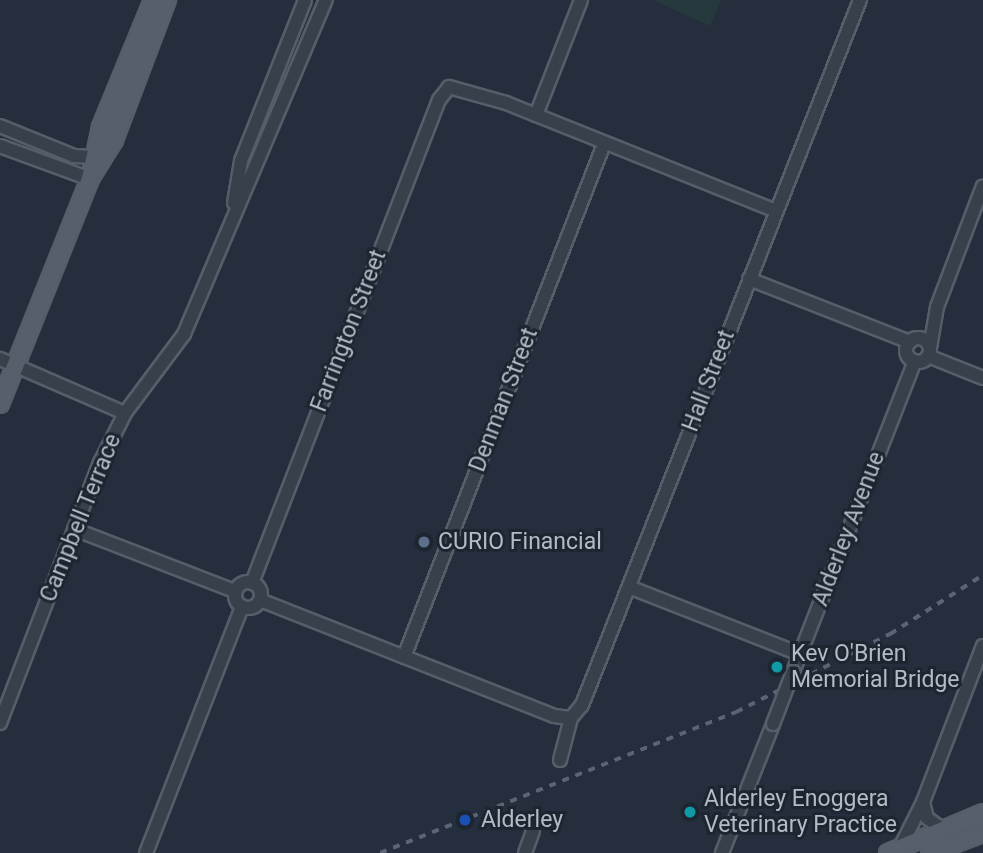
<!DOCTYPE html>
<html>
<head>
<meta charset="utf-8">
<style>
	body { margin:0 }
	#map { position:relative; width:983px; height:853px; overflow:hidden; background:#242e3c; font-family:Roboto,sans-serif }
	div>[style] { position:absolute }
	.green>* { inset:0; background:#263a3d }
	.roads { filter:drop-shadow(2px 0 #565e6a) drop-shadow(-2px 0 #565e6a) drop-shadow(0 2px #565e6a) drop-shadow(0 -2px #565e6a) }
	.minor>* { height:12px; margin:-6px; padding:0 6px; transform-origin:6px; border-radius:6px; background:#38404c }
	.minor>.ring { margin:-6px; padding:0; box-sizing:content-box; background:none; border:12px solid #38404c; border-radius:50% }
	.major>* { height:16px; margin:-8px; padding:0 8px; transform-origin:8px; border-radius:8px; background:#565f6c }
	.rail>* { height:3.5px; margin-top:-1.75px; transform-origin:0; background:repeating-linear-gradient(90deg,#5a6473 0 7px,transparent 0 14px) }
	.bridges { filter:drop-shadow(2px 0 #565e6a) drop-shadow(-2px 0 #565e6a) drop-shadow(0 2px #565e6a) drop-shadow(0 -2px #565e6a) }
	.minor-bridge>* { height:12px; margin:-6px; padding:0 6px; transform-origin:6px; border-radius:6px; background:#38404c }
	.dots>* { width:19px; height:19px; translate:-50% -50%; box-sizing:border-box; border:4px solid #1d2531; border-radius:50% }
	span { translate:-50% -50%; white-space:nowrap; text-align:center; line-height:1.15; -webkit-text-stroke:6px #1d2531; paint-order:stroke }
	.street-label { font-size:23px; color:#b3bbc7 }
	.poi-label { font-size:23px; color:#b3bbc7 }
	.left { translate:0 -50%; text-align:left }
</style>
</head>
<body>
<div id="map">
	<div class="green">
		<div style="clip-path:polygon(653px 0,721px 0,710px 26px)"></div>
	</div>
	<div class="roads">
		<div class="minor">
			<div style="left:536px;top:115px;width:123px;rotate:-68.6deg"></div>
			<div style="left:0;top:126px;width:80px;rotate:22.1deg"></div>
			<div style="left:74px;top:156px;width:19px;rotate:3deg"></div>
			<div style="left:0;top:146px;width:96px;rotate:20.1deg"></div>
			<div style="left:234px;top:203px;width:43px;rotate:-80.5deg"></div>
			<div style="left:241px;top:161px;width:173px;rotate:-68.3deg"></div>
			<div style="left:749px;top:279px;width:173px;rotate:21.4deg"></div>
			<div class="ring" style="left:906px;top:338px;width:12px;height:12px"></div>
			<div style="left:930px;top:348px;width:42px;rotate:-80.3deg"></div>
			<div style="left:937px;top:307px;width:129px;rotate:-69.2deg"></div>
			<div style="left:928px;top:356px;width:59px;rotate:21.8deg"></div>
			<div style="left:0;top:359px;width:136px;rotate:23.4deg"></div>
			<div style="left:74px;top:529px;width:173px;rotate:21.1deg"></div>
			<div class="ring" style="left:235px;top:582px;width:14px;height:14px"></div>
			<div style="left:252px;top:583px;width:518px;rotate:-68.84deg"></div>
			<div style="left:439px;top:100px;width:16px;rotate:-52deg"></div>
			<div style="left:449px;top:87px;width:59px;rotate:15.7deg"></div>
			<div style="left:506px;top:103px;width:291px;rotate:21.8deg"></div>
			<div style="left:629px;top:587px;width:184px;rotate:21.4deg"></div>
			<div style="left:260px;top:600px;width:316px;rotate:21.5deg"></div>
			<div style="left:554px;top:716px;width:17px;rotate:7deg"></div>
			<div style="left:404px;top:657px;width:551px;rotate:-68.7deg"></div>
			<div style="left:793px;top:672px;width:334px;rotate:-68.6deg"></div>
			<div style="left:0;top:723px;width:279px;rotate:-69deg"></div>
			<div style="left:100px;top:463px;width:56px;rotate:-63.4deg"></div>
			<div style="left:125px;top:413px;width:99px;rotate:-53.2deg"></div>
			<div style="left:184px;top:334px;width:363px;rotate:-67deg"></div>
			<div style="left:560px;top:760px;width:43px;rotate:-75.3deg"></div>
			<div style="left:571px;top:718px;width:17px;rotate:-50deg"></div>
			<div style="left:582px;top:705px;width:758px;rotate:-68.48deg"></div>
			<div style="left:923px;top:802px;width:16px;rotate:76deg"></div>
			<div style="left:927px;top:818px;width:17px;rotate:36deg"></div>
			<div style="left:901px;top:846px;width:49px;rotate:-63.4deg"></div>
			<div style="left:923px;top:802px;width:167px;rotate:-69deg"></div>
			<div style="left:146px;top:853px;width:264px;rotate:-68.7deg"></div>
			<div style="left:525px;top:853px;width:23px;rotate:-70deg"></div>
			<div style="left:722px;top:853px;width:139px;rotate:-68.4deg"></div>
		</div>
		<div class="major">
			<div style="left:91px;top:177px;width:44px;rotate:-58.1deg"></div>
			<div style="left:114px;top:140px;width:150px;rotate:-69.3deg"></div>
			<div style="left:0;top:404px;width:242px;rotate:-68.2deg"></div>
			<div style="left:90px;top:179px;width:53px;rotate:-78.1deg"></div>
			<div style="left:101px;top:127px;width:137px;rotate:-67.7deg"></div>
			<div style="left:888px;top:853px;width:103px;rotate:-22.8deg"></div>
			<div style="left:930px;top:853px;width:57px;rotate:-20.7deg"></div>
		</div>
	</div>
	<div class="rail">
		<div style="left:380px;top:853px;width:383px;rotate:-21.6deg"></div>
		<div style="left:736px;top:712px;width:173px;rotate:-26.9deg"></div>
		<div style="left:890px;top:634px;width:110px;rotate:-32.4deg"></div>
	</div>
	<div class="bridges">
		<div class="minor-bridge">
			<div style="left:773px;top:724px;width:56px;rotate:-69deg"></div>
		</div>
	</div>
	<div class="dots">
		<div style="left:424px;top:542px;background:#5c6f8a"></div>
		<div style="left:777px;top:667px;background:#0f9aa8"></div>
		<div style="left:690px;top:812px;background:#0f9aa8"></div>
		<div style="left:465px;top:820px;background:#1a4fb4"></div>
	</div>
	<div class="street-label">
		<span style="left:349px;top:331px;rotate:-69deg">Farrington Street</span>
		<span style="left:709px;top:381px;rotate:-69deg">Hall Street</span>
		<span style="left:504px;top:400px;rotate:-69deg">Denman Street</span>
		<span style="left:81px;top:518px;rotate:-68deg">Campbell Terrace</span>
		<span style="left:849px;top:529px;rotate:-69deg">Alderley Avenue</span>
	</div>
	<div class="poi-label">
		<span class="left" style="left:438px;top:542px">CURIO Financial</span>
		<span class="left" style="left:791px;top:667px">Kev O'Brien<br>Memorial Bridge</span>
		<span class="left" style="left:704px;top:812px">Alderley Enoggera<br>Veterinary Practice</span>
		<span class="left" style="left:481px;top:820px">Alderley</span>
	</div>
</div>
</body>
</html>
